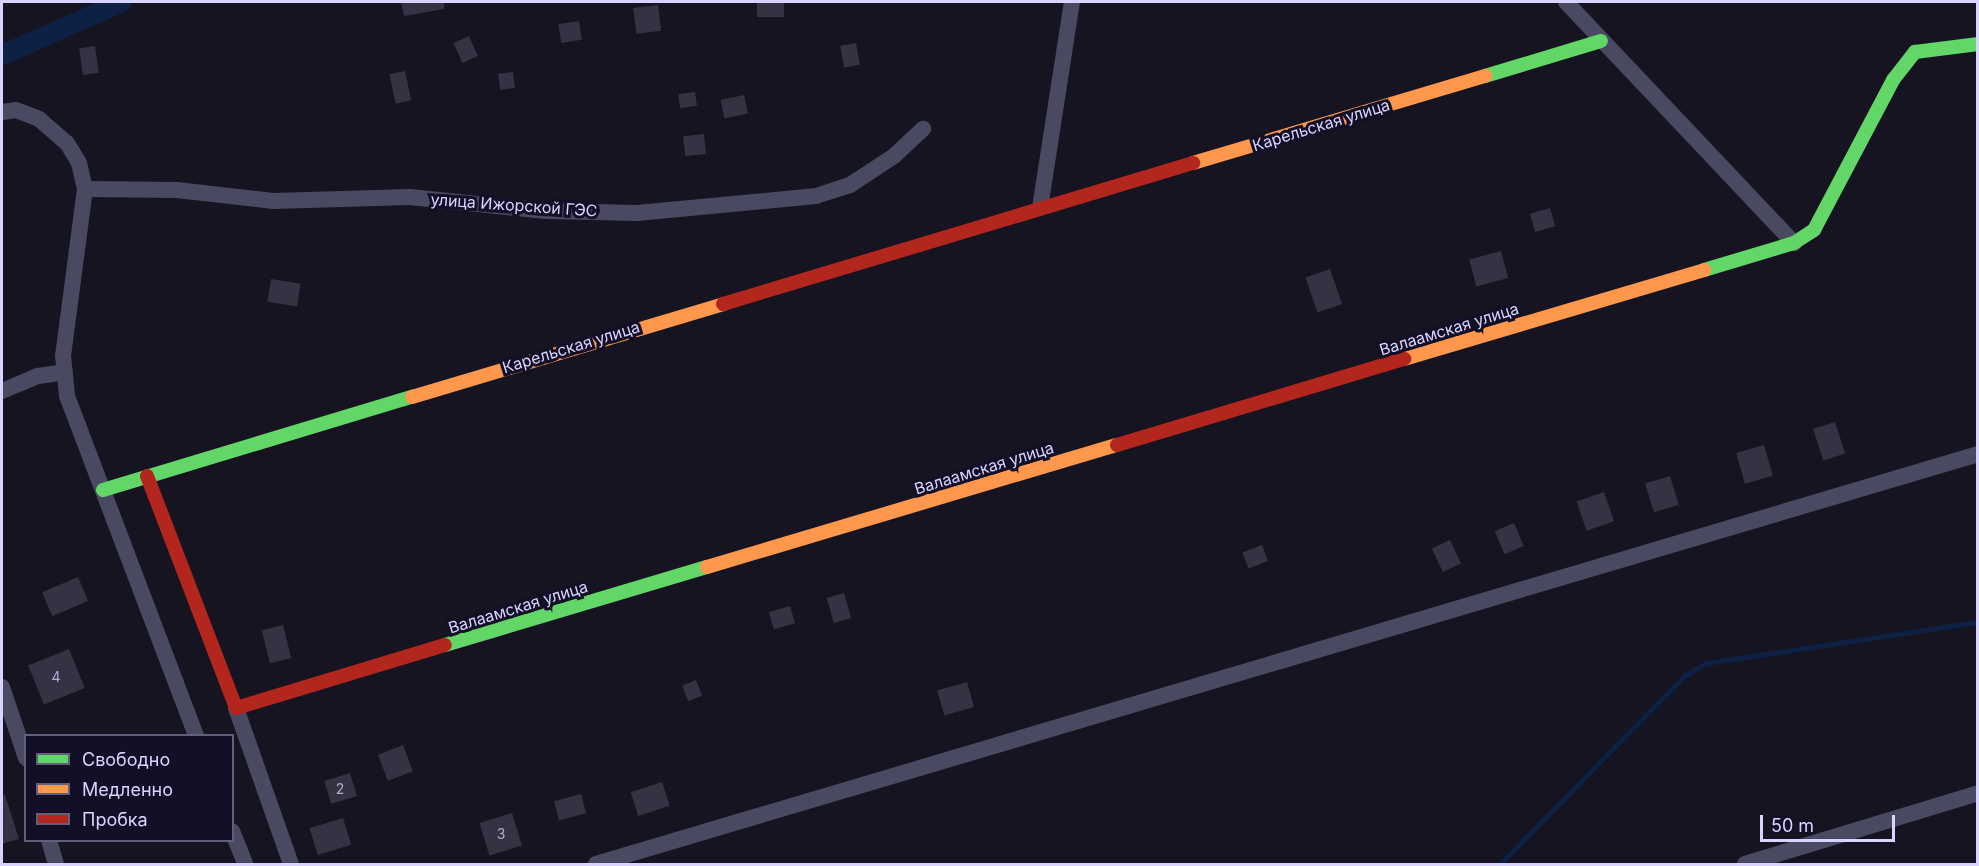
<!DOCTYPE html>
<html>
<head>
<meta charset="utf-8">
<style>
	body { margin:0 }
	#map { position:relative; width:1979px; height:866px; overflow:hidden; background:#161421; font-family:Inter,sans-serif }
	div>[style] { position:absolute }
	.stream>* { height:5px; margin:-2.5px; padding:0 2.5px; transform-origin:2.5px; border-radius:2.5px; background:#0d2144 }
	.canal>* { height:20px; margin:-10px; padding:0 10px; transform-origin:10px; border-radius:10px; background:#0d2144 }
	.building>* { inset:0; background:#343243; transform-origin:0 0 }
	.street>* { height:16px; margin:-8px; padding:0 8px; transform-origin:8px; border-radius:8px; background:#4a4962 }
	.fast>* { height:14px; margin:-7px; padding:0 7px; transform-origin:7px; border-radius:7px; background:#63d668 }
	.slow>* { height:14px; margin:-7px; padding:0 7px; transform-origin:7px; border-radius:7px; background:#ff974d }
	.jam>* { height:14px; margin:-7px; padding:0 7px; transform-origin:7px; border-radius:7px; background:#b3261e }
	span { translate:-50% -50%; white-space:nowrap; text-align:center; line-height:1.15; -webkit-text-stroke:6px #130f26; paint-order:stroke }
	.number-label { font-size:14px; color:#b0acd0 }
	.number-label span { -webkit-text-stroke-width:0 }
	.street-label { font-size:16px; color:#d9d4ff }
	.frame { position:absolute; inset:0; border:3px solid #d9d4ff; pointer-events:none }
	.legend { position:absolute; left:24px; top:734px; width:210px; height:108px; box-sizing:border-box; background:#130f26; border:2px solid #625e7d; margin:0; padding:8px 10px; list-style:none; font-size:18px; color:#d9d4ff }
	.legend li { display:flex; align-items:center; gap:12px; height:30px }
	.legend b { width:30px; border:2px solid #625e7d }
	.scale { position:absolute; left:1760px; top:815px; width:135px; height:27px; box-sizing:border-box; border:3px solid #d9d4ff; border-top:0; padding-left:8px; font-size:18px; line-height:21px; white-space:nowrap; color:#d9d4ff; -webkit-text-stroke:4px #130f26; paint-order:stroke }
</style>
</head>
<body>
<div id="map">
	<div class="stream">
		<div style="left:1500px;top:864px;width:263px;rotate:-45.6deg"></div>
		<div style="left:1684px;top:676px;width:26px;rotate:-31deg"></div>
		<div style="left:1706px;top:663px;width:274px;rotate:-8.6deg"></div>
	</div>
	<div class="canal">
		<div style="left:2px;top:55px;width:131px;rotate:-23.8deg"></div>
	</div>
	<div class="building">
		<div style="clip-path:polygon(401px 2px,444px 2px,444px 9px,404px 16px)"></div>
		<div style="left:757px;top:2px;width:27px;height:15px"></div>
		<div style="left:658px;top:5px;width:26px;height:25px;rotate:83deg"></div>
		<div style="left:579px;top:21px;width:19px;height:21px;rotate:81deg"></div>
		<div style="left:469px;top:36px;width:22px;height:17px;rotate:66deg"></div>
		<div style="left:856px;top:43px;width:22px;height:16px;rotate:80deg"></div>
		<div style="left:95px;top:46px;width:27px;height:16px;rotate:82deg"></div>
		<div style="left:405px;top:71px;width:30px;height:16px;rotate:78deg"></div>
		<div style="left:513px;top:72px;width:16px;height:15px;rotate:83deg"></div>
		<div style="left:695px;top:92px;width:14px;height:17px;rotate:82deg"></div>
		<div style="left:744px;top:95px;width:19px;height:24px;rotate:78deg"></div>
		<div style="left:704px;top:134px;width:20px;height:21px;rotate:84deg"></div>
		<div style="left:1550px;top:208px;width:19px;height:21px;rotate:74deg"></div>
		<div style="left:1501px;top:251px;width:28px;height:33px;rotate:75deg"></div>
		<div style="left:1330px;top:269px;width:37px;height:26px;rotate:71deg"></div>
		<div style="left:271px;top:279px;width:30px;height:23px;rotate:9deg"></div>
		<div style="left:1835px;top:422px;width:33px;height:23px;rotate:72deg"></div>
		<div style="left:1764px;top:445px;width:32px;height:29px;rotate:74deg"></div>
		<div style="left:1670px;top:476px;width:30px;height:26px;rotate:73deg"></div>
		<div style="left:1604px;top:492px;width:31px;height:29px;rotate:71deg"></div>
		<div style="left:1514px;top:523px;width:25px;height:21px;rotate:67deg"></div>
		<div style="left:1450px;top:540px;width:26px;height:20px;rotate:65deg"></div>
		<div style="left:1262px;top:545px;width:17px;height:21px;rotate:69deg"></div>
		<div style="left:78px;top:577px;width:26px;height:39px;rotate:67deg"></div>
		<div style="left:844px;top:593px;width:26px;height:18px;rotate:74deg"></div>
		<div style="left:790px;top:606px;width:18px;height:22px;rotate:74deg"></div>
		<div style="left:283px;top:625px;width:34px;height:22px;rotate:76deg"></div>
		<div style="left:69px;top:649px;width:42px;height:44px;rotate:68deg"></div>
		<div style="left:696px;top:680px;width:17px;height:15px;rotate:69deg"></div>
		<div style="left:967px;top:682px;width:26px;height:31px;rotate:74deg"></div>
		<div style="left:403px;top:745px;width:28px;height:27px;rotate:69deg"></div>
		<div style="left:350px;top:773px;width:24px;height:27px;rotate:73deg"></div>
		<div style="left:662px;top:782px;width:25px;height:33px;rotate:72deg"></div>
		<div style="left:581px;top:794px;width:20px;height:28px;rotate:75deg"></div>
		<div style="clip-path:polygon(5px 795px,19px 839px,2px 844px,2px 796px)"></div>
		<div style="left:512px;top:813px;width:34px;height:34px;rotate:73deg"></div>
		<div style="left:343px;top:818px;width:28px;height:35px;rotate:73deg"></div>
	</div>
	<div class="street">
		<div style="left:1566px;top:2px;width:332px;rotate:46.6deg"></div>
		<div style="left:2px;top:112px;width:14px;rotate:-8deg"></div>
		<div style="left:16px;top:110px;width:25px;rotate:21deg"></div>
		<div style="left:39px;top:119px;width:37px;rotate:41deg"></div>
		<div style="left:67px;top:143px;width:23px;rotate:59deg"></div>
		<div style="left:79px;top:163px;width:27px;rotate:77deg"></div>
		<div style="left:85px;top:189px;width:167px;rotate:97.5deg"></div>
		<div style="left:63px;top:355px;width:41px;rotate:84.4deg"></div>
		<div style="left:67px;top:396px;width:364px;rotate:69.2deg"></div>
		<div style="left:85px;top:189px;width:92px;rotate:0.6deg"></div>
		<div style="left:177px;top:190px;width:97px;rotate:6.5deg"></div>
		<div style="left:273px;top:201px;width:137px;rotate:-1.7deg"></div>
		<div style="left:410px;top:197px;width:137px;rotate:5.9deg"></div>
		<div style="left:546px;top:211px;width:91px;rotate:1.3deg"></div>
		<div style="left:637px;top:213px;width:180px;rotate:-5.4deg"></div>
		<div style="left:816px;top:196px;width:36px;rotate:-18deg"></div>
		<div style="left:850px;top:185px;width:53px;rotate:-33.4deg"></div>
		<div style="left:894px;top:156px;width:40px;rotate:-43deg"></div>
		<div style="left:1040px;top:208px;width:208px;rotate:-81.2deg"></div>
		<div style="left:2px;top:391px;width:39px;rotate:-23deg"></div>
		<div style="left:38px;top:376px;width:27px;rotate:-8deg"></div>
		<div style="left:2px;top:687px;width:75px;rotate:71.3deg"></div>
		<div style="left:236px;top:708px;width:165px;rotate:70.6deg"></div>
		<div style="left:232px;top:831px;width:35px;rotate:68deg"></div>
		<div style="left:49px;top:840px;width:25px;rotate:74deg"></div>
		<div style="left:596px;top:864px;width:1442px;rotate:-16.52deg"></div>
		<div style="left:1745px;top:864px;width:244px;rotate:-16.9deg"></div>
	</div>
	<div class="fast">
		<div style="left:1485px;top:76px;width:121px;rotate:-16.8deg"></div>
		<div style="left:1704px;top:270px;width:94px;rotate:-16.7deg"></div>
		<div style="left:1794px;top:243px;width:24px;rotate:-33deg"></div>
		<div style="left:1814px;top:230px;width:170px;rotate:-62.2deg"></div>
		<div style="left:1893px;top:80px;width:36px;rotate:-52deg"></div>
		<div style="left:1915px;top:52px;width:64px;rotate:-7.2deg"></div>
		<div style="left:103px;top:490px;width:323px;rotate:-16.8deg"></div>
		<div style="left:445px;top:645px;width:273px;rotate:-16.6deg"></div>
	</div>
	<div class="slow">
		<div style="left:1193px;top:163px;width:305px;rotate:-16.6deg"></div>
		<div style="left:1404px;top:359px;width:313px;rotate:-16.5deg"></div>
		<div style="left:412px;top:397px;width:325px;rotate:-16.6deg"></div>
		<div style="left:707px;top:567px;width:428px;rotate:-16.6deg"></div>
	</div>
	<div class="jam">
		<div style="left:723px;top:304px;width:491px;rotate:-16.7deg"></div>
		<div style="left:1117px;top:445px;width:300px;rotate:-16.7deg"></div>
		<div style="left:147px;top:476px;width:248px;rotate:69deg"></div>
		<div style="left:236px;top:708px;width:218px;rotate:-16.8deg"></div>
	</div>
	<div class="number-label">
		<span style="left:56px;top:677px">4</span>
		<span style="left:340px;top:789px">2</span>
		<span style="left:501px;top:834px">3</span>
	</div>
	<div class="street-label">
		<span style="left:1321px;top:125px;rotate:-17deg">Карельская улица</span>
		<span style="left:514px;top:205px;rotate:4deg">улица Ижорской ГЭС</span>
		<span style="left:1449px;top:329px;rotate:-17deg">Валаамская улица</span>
		<span style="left:571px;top:347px;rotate:-17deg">Карельская улица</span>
		<span style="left:984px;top:468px;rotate:-17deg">Валаамская улица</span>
		<span style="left:518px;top:607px;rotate:-17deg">Валаамская улица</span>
	</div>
	<div class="frame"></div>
	<ul class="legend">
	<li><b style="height:8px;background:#63d668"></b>Свободно</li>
	<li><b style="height:8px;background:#ff974d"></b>Медленно</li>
	<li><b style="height:8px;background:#b3261e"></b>Пробка</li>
	</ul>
	<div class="scale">50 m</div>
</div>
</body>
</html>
